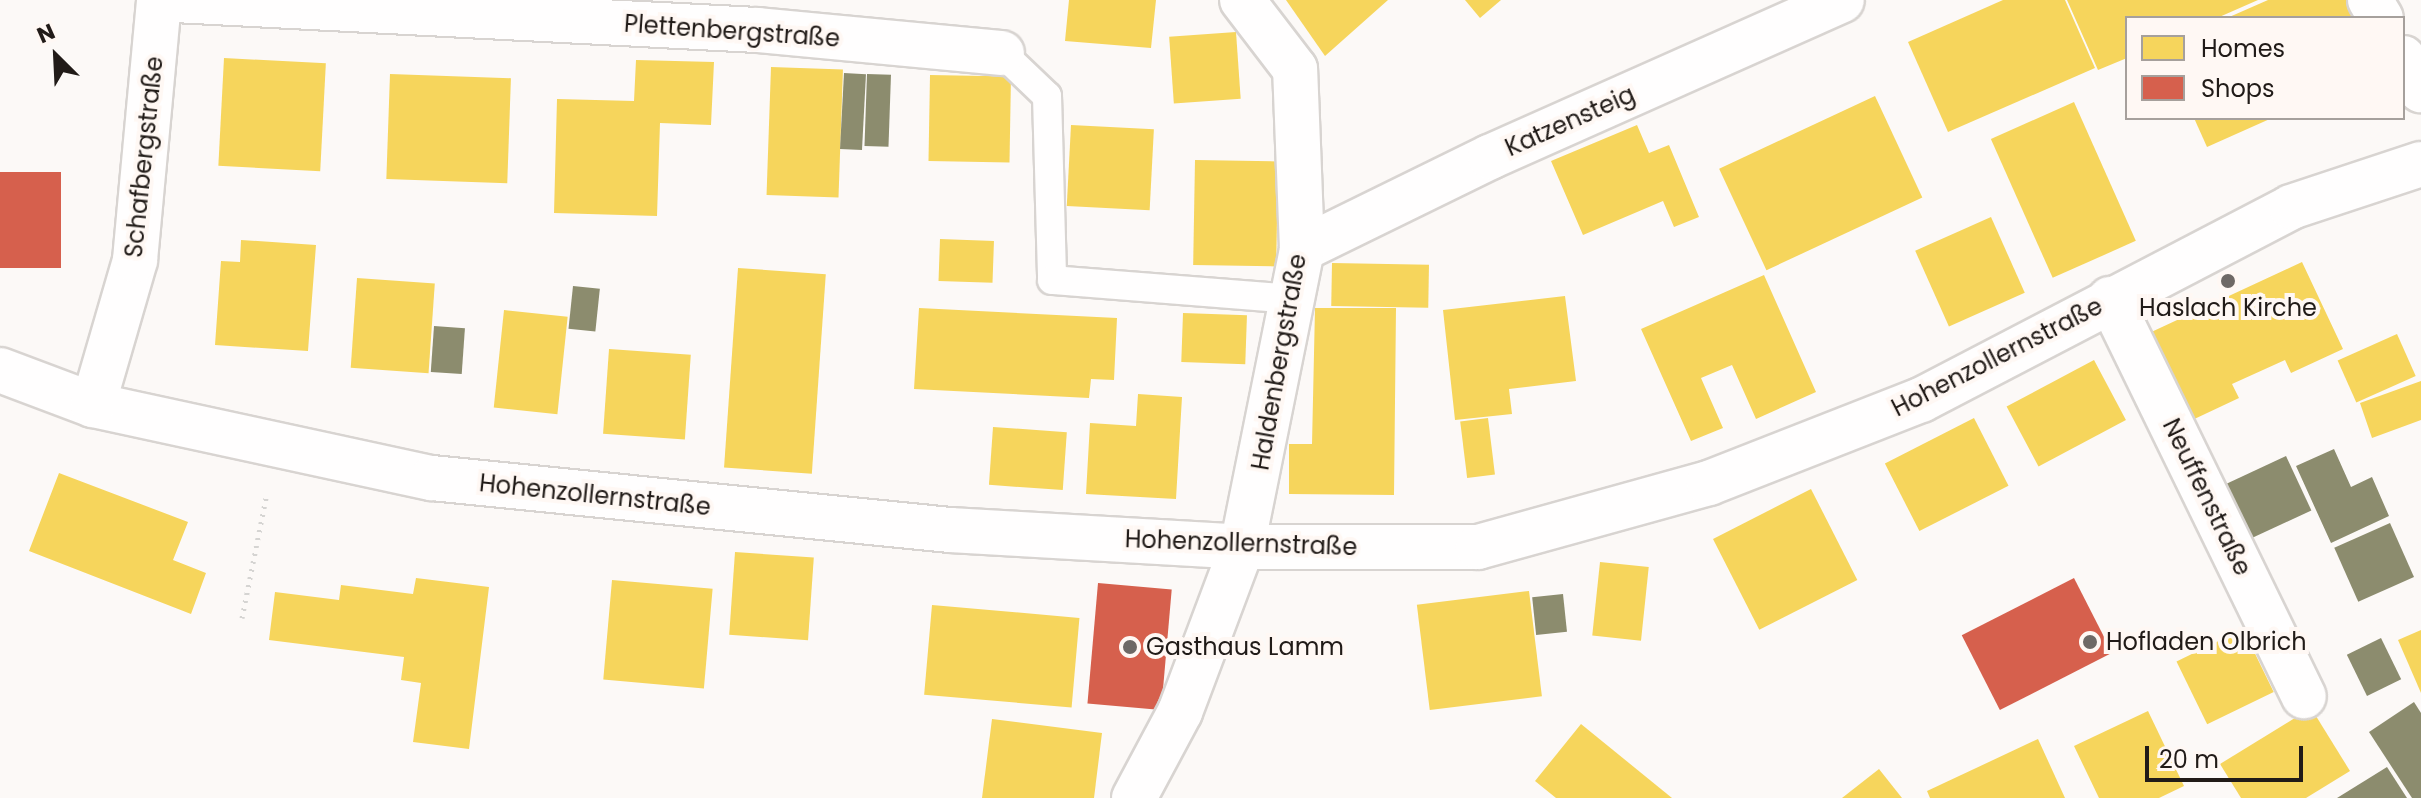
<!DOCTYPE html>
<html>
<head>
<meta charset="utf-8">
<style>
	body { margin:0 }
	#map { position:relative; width:2421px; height:798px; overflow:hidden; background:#fcf9f7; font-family:Poppins,sans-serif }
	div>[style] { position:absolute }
	.homes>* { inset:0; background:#f6d55c; transform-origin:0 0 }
	.shops>* { inset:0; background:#d6604d; transform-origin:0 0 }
	.industry>* { inset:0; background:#8c8c6e; transform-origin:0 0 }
	.path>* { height:5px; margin-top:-2.5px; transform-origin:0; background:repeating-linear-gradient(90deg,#d5d4d2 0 2px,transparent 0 8px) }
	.roads { filter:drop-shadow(2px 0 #d8d4d1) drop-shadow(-2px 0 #d8d4d1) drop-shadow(0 2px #d8d4d1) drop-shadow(0 -2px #d8d4d1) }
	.service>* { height:28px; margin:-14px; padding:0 14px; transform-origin:14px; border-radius:14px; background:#fffefe }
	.minor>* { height:44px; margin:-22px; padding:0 22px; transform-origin:22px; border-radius:22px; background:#fffefe }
	.dots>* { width:22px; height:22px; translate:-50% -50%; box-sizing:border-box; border:4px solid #fff8f4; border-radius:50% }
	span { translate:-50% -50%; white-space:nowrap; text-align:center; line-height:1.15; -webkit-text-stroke:8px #fff8f4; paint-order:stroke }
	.street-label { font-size:24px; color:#211b18 }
	.poi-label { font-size:24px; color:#211b18 }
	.left { translate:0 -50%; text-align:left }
	.legend { position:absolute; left:2125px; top:16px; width:280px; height:104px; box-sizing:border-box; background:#fff8f4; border:2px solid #a6a09c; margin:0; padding:10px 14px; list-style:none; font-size:24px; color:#211b18 }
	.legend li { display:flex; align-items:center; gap:16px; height:40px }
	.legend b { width:40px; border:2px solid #a6a09c }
	.north { position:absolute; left:16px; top:16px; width:80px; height:80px; -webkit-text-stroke:6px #fff8f4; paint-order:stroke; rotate:336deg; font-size:22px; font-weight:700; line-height:32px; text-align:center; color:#211b18 }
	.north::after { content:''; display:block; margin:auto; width:28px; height:36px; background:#211b18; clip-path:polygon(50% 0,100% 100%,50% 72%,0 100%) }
	.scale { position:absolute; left:2145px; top:746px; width:158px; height:36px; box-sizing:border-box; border:4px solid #211b18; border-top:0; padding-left:10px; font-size:24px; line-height:28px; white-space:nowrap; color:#211b18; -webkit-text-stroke:6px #fff8f4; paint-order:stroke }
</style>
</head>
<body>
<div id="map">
	<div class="homes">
		<div style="clip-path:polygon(1069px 0,1156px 0,1151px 48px,1065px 41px)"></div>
		<div style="clip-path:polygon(1286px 0,1388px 0,1325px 56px)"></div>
		<div style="clip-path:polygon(1465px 0,1501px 0,1480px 18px)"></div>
		<div style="clip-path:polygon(2003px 0,2065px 0,2095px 68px,1948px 132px,1908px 42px)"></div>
		<div style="clip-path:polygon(2067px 0,2258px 0,2217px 18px,2127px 18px,2127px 58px,2098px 70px)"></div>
		<div style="clip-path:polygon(2268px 0,2352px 0,2360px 18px,2227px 18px)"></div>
		<div style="left:1236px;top:32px;width:67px;height:67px;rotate:86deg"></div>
		<div style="left:224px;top:58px;width:102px;height:108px;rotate:3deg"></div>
		<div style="clip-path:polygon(636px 60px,714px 62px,711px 125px,660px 123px,657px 216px,554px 213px,557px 99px,634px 101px)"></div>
		<div style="left:771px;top:67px;width:72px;height:128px;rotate:2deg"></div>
		<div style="left:390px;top:74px;width:121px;height:105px;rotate:2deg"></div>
		<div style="left:930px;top:75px;width:81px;height:86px;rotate:1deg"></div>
		<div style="left:1875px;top:96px;width:112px;height:172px;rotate:65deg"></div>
		<div style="left:2074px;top:102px;width:152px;height:91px;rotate:66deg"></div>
		<div style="clip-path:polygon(2194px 118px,2272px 118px,2207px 147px)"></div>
		<div style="left:1071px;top:125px;width:83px;height:81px;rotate:3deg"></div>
		<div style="clip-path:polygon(1637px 125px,1649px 153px,1669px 145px,1699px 217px,1674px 227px,1663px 201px,1583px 235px,1551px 161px)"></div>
		<div style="left:1195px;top:160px;width:83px;height:105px;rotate:1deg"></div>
		<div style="left:1991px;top:217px;width:83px;height:83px;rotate:66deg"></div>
		<div style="left:940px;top:239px;width:54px;height:42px;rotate:2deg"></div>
		<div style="clip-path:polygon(241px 240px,316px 245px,308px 351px,215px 345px,221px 261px,240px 262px)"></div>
		<div style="clip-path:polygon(2302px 262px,2343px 349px,2291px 373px,2285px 360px,2232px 384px,2239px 398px,2188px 422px,2147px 334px)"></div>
		<div style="left:1332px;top:263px;width:97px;height:43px;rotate:1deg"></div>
		<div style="left:738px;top:268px;width:88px;height:200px;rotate:4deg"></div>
		<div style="clip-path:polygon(1764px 275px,1816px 392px,1756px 419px,1732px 365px,1701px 378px,1723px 428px,1691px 441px,1641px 329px)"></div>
		<div style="left:357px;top:278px;width:78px;height:90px;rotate:4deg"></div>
		<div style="clip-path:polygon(1565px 296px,1576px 381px,1509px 389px,1512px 414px,1455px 420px,1443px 310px)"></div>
		<div style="clip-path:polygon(919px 308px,1117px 318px,1114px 380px,1091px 379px,1089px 398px,914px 389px)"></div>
		<div style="clip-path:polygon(1315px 308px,1396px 308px,1394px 495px,1289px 494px,1289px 444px,1312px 444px)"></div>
		<div style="left:504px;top:310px;width:64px;height:98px;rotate:6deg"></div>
		<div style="left:1183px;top:313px;width:64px;height:49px;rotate:2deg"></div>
		<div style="left:2397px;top:334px;width:46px;height:65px;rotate:66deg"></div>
		<div style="left:609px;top:349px;width:82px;height:85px;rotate:4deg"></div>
		<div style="left:2094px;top:360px;width:68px;height:99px;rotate:62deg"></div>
		<div style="clip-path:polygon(2421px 381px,2421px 420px,2372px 438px,2360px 403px)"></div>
		<div style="clip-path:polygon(1138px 394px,1182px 397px,1176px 499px,1086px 494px,1090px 423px,1136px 426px)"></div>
		<div style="left:1488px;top:418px;width:57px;height:28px;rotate:83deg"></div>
		<div style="left:1974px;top:418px;width:76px;height:100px;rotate:63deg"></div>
		<div style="left:993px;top:427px;width:74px;height:58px;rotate:4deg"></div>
		<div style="clip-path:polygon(59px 473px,188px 522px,173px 560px,206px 573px,191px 614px,29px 551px)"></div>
		<div style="left:1811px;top:489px;width:102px;height:110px;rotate:63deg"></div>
		<div style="left:735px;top:552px;width:79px;height:83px;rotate:4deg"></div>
		<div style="left:1600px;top:562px;width:49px;height:74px;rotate:6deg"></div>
		<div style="clip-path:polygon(416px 578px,489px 587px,469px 749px,413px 742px,421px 683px,401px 680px,404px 657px,269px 640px,275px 592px,339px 600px,341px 585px,413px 594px)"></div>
		<div style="left:612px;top:580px;width:101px;height:100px;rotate:5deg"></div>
		<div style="left:1529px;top:591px;width:106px;height:113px;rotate:83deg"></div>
		<div style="left:932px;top:605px;width:148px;height:90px;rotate:5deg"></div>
		<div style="left:2243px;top:629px;width:70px;height:74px;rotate:64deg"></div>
		<div style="clip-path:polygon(2421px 630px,2421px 693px,2398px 640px)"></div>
		<div style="clip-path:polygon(2311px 708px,2350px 771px,2306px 798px,2241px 798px,2220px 764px)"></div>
		<div style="clip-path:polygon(2148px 711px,2184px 786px,2159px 798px,2099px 798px,2074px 746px)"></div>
		<div style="clip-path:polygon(992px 719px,1102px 733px,1094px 798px,982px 798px)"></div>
		<div style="clip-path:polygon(1581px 724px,1672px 798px,1556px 798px,1535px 781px)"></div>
		<div style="clip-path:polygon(2038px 739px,2065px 798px,1930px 798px,1927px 791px)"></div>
		<div style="clip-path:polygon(1879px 769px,1902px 798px,1842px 798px)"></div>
	</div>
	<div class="shops">
		<div style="left:0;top:172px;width:61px;height:96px"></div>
		<div style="left:2074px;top:578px;width:84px;height:126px;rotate:63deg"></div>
		<div style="left:1098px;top:583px;width:74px;height:121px;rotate:5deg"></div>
	</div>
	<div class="industry">
		<div style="left:844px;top:73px;width:22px;height:76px;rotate:3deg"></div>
		<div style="left:867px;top:74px;width:24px;height:72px;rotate:2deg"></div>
		<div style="left:573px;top:286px;width:27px;height:43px;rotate:6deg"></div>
		<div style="left:434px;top:326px;width:31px;height:46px;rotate:4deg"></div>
		<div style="clip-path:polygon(2334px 449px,2351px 487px,2372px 477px,2389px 516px,2331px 543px,2296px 466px)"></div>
		<div style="left:2286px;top:456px;width:60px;height:68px;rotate:65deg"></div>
		<div style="left:2390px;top:523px;width:59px;height:61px;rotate:66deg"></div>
		<div style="left:1563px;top:594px;width:38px;height:31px;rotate:84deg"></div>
		<div style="left:2381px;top:638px;width:46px;height:38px;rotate:64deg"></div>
		<div style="clip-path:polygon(2414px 702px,2421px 713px,2421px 798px,2412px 798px,2369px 732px)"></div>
		<div style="clip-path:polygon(2387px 767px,2407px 798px,2337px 798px)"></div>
	</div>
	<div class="path">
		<div style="left:242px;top:618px;width:127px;rotate:-78.7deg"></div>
	</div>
	<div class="roads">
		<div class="service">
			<div style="left:1002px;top:53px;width:62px;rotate:43.7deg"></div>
			<div style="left:1047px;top:96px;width:184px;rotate:88.4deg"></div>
			<div style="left:1052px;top:280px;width:244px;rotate:4.5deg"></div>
		</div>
		<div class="minor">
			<div style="left:175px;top:0;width:583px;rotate:2.95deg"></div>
			<div style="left:757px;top:30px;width:246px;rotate:5.4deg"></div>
			<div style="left:2370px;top:0;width:21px;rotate:59deg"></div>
			<div style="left:2403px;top:58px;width:37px;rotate:61deg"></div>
			<div style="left:1302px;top:249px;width:209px;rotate:-26.1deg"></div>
			<div style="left:1490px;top:157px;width:385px;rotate:-24deg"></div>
			<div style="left:2110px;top:299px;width:442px;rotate:64deg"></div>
			<div style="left:0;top:370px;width:99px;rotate:20.6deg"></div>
			<div style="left:93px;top:405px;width:347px;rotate:12.2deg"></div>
			<div style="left:432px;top:478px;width:521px;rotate:5.73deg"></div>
			<div style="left:950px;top:530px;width:292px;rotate:3.3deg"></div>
			<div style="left:1242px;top:547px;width:236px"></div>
			<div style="left:1478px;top:547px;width:240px;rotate:-15.5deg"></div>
			<div style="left:1709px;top:483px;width:228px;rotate:-21.4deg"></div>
			<div style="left:1921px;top:400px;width:417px;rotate:-27.5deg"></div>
			<div style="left:2291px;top:207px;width:137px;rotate:-18.3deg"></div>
			<div style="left:93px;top:405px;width:151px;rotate:-73.8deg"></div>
			<div style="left:135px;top:260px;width:261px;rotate:-84.7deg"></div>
			<div style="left:1134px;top:798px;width:98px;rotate:-61.9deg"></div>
			<div style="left:1180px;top:712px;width:176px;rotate:-69.4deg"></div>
			<div style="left:1242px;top:547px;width:304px;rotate:-78.6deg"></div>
			<div style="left:1302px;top:249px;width:180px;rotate:-92.2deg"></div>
			<div style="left:1295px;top:69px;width:87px;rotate:-127.5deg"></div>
		</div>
	</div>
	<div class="dots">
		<div style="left:2228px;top:281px;background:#6e6966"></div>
		<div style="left:2090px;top:642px;background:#6e6966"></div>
		<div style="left:1130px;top:647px;background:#6e6966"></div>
	</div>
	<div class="street-label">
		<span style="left:732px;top:31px;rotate:4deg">Plettenbergstraße</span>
		<span style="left:1570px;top:121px;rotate:-24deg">Katzensteig</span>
		<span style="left:144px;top:157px;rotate:-84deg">Schafbergstraße</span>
		<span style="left:1997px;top:357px;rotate:-27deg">Hohenzollernstraße</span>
		<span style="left:1279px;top:362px;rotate:-80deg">Haldenbergstraße</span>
		<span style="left:595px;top:495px;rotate:6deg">Hohenzollernstraße</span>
		<span style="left:2207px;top:497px;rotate:64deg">Neuffenstraße</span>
		<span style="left:1241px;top:543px;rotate:2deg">Hohenzollernstraße</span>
	</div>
	<div class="poi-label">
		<span style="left:2228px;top:308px">Haslach Kirche</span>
		<span class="left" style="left:2106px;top:642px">Hofladen Olbrich</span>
		<span class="left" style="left:1146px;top:647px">Gasthaus Lamm</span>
	</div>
	<ul class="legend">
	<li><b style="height:22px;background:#f6d55c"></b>Homes</li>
	<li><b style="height:22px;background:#d6604d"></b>Shops</li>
	</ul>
	<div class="north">N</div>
	<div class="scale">20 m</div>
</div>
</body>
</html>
